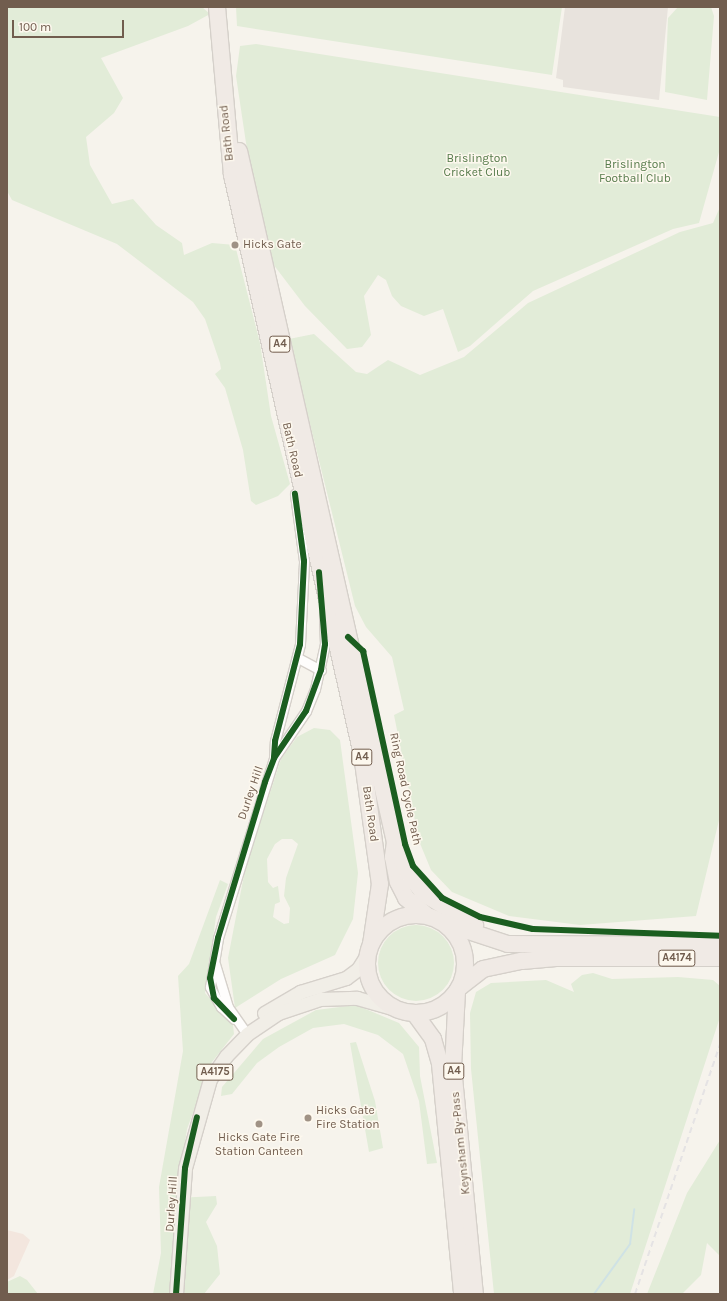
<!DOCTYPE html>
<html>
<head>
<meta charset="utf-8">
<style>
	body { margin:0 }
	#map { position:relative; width:727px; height:1301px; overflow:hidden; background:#f6f3ec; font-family:Karla,sans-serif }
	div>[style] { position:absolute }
	.commercial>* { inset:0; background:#f3e6de }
	.industrial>* { inset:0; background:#e8e3dd }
	.green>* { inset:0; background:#e2ecd8 }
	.round { border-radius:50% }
	.stream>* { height:2px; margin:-1px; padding:0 1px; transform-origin:1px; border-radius:1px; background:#cfe2e5 }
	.roads { filter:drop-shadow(1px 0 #d5d0ca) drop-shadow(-1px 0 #d5d0ca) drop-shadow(0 1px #d5d0ca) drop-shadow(0 -1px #d5d0ca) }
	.street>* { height:9px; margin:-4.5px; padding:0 4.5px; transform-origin:4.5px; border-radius:4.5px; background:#fefdfc }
	.primary>* { height:13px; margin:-6.5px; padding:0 6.5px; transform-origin:6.5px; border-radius:6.5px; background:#f1eee7 }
	.highway>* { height:16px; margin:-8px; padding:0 8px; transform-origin:8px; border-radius:8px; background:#f0eae5 }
	.highway>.ring { margin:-8px; padding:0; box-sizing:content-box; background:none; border:16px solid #f0eae5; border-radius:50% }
	.rail>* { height:2px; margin-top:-1px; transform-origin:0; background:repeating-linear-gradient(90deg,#e5e3e4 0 6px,transparent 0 10px) }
	.cycleway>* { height:6px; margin:-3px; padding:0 3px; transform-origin:3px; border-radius:3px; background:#1b5e20 }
	.dots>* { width:11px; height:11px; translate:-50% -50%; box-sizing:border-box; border:2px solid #fdf8ee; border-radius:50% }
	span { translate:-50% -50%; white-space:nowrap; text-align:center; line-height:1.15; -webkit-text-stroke:3px #fdf8ee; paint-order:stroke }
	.shield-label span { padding:1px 3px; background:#fdf8ee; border:1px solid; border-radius:3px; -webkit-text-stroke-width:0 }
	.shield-label { font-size:11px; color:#715d4e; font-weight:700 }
	.street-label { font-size:12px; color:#715d4e }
	.park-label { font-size:12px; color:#567b4b }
	.poi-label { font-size:12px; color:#715d4e }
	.left { translate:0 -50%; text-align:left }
	.frame { position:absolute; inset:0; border:8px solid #715d4e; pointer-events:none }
	.scale { position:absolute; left:12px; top:20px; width:112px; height:18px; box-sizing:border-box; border:2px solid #715d4e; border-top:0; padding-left:5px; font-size:12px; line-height:14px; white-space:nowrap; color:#715d4e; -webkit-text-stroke:3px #fdf8ee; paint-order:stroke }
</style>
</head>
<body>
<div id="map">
	<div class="commercial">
		<div style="clip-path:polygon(7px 1230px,23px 1234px,30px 1240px,14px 1276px,7px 1280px)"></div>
	</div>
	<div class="industrial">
		<div style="clip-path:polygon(565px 7px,668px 7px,659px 100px,563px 87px,563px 80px,556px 78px)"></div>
	</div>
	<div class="green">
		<div style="clip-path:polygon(7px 7px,202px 7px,210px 14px,188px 26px,101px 58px,123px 98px,114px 113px,86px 137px,90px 165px,112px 204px,133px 199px,156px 225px,182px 243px,184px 255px,212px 243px,235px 245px,260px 343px,271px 416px,290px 484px,278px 496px,256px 505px,251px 501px,243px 450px,225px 388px,215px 374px,221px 369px,220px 363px,205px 319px,193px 302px,117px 244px,12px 200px,7px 191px)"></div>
		<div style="clip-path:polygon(236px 7px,562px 7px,552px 75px,237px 26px)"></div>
		<div style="clip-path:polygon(678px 7px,711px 7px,714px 16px,707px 100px,665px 92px,668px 18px)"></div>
		<div style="clip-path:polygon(256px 44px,720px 117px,719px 152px,699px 223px,673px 229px,533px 291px,470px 346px,458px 352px,443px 309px,424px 316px,401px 306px,392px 296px,386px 280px,378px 275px,364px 296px,371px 335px,362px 347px,347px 349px,305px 306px,273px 264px,246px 143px,236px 76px,240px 46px)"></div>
		<div style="clip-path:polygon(720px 207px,720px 816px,696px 916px,580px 925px,509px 916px,452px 892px,431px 870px,419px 841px,394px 715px,404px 710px,392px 657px,366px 627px,355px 606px,289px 339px,314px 334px,356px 372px,367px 374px,388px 360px,420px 375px,464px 357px,528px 303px,680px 232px,713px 223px)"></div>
		<div style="clip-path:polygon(evenodd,314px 728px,330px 730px,340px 740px,358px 873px,353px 919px,335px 955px,281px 979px,235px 1008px,228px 958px,245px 870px,281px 759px,297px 737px,314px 728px,282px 839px,292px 839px,298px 844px,286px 878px,284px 896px,290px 908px,289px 923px,284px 924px,273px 917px,275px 904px,280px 902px,278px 886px,273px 888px,268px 882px,267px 859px,275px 844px,282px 839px)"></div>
		<div style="clip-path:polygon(220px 880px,228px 884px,216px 917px,205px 993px,233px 1025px,234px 1034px,212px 1062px,187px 1129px,177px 1198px,216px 1196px,217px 1204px,206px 1222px,217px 1246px,220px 1274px,204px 1294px,153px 1294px,161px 1253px,159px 1187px,183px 1051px,178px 976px,189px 964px)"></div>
		<div class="round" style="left:378px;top:925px;width:76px;height:76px"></div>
		<div style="clip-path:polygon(593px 973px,612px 979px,678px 977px,713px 980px,720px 986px,720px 1017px,630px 1294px,494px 1294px,471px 1069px,470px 1013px,476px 992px,491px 983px,546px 980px,574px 992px,571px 984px,582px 975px)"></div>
		<div style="clip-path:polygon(356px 1005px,399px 1023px,419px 1047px,420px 1076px,437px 1163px,427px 1164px,419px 1101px,403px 1054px,378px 1035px,344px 1024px,313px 1028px,279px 1047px,257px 1063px,232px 1094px,221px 1096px,222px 1087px,263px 1039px,316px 1010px)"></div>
		<div style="clip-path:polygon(356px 1042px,375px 1101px,383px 1148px,369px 1152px,350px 1043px)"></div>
		<div style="clip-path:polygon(720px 1140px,720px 1256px,707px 1243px,701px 1275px,682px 1294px,647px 1294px,687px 1193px)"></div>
		<div style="clip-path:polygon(20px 1276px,27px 1280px,38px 1294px,7px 1294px,7px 1282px)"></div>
	</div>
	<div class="stream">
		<div style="left:594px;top:1294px;width:62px;rotate:-54.2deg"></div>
		<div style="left:630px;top:1244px;width:35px;rotate:-83deg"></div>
	</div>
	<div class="roads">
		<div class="street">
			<div style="left:298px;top:658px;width:26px;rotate:28deg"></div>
			<div style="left:274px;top:758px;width:17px;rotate:-87deg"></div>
			<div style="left:275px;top:741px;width:100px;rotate:-75.5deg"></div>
			<div style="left:300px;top:644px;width:83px;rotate:-87.2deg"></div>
			<div style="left:304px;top:561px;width:68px;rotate:-97.7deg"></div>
			<div style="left:215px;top:964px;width:45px;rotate:73.2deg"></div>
			<div style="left:228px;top:1007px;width:33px;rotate:55deg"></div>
			<div style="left:234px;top:1019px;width:18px;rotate:-137deg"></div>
			<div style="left:221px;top:1007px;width:23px;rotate:-119deg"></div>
			<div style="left:210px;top:987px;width:50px;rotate:-80.7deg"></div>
			<div style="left:218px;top:938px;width:189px;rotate:-72.7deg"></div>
			<div style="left:274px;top:758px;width:57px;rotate:-55.8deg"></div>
			<div style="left:306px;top:711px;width:24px;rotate:-68deg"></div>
			<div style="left:315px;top:689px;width:46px;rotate:-77.5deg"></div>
			<div style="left:325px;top:644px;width:30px;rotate:-92deg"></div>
		</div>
		<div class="primary">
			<div style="left:264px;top:1013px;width:42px;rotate:-30.3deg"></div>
			<div style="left:300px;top:992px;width:48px;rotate:-16.9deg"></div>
			<div style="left:346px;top:978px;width:15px;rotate:-37deg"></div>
			<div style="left:358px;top:969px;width:19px;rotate:-58deg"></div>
			<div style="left:176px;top:1294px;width:126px;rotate:-85.9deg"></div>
			<div style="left:185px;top:1168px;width:92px;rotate:-74.3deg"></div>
			<div style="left:210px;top:1079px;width:28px;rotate:-55deg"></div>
			<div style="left:226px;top:1056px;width:30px;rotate:-46deg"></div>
			<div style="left:247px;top:1034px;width:37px;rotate:-34deg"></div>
			<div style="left:278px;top:1013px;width:44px;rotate:-18.4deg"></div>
			<div style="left:320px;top:999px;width:37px;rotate:-2deg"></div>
			<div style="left:357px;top:998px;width:41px;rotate:15.8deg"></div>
		</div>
		<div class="highway">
			<div style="left:217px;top:7px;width:169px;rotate:84.9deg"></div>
			<div style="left:232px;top:175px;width:594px;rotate:77.37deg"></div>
			<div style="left:362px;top:755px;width:130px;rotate:82.1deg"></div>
			<div style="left:380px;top:884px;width:61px;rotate:98.5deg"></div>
			<div style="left:239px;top:151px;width:708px;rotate:77.28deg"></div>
			<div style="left:395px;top:842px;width:15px;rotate:98deg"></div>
			<div style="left:393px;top:857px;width:25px;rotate:79deg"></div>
			<div style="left:398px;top:882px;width:18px;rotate:63deg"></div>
			<div style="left:406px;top:898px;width:26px;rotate:40deg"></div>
			<div style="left:398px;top:851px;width:24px;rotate:66deg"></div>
			<div style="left:408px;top:873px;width:26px;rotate:53deg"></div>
			<div style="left:424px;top:894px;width:60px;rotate:31.3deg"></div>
			<div class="ring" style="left:367px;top:915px;width:82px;height:82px"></div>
			<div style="left:447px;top:924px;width:64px;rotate:18.2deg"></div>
			<div style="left:508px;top:944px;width:212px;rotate:0.3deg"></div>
			<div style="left:460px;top:987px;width:29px;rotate:-38deg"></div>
			<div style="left:483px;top:969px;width:40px;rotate:-12deg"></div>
			<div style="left:522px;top:961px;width:34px;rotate:-5deg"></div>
			<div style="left:556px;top:958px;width:164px"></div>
			<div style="left:457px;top:991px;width:76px;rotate:93deg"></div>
			<div style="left:453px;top:1067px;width:228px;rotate:84.5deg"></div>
			<div style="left:415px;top:1014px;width:31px;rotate:54deg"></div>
			<div style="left:433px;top:1039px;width:26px;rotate:74deg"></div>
			<div style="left:440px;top:1064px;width:231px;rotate:84.5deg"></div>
		</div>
	</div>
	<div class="rail">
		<div style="left:635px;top:1294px;width:264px;rotate:-71.2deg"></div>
	</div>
	<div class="cycleway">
		<div style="left:348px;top:637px;width:21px;rotate:43deg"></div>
		<div style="left:363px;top:651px;width:198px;rotate:77.7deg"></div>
		<div style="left:405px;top:844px;width:23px;rotate:70deg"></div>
		<div style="left:413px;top:866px;width:43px;rotate:47.8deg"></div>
		<div style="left:442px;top:898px;width:42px;rotate:26.6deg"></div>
		<div style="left:480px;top:917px;width:54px;rotate:12.8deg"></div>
		<div style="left:533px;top:929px;width:187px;rotate:2.1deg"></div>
		<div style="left:274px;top:757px;width:16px;rotate:-86deg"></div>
		<div style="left:275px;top:741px;width:100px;rotate:-75.5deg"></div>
		<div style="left:300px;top:644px;width:83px;rotate:-87.2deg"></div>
		<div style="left:304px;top:561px;width:68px;rotate:-97.7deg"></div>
		<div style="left:234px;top:1019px;width:29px;rotate:-134deg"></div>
		<div style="left:214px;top:998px;width:20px;rotate:-101deg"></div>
		<div style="left:210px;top:978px;width:41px;rotate:-78.7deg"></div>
		<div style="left:218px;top:938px;width:163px;rotate:-73.2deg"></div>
		<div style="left:265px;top:782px;width:26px;rotate:-69deg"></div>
		<div style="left:274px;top:758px;width:57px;rotate:-55.8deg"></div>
		<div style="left:306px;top:711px;width:44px;rotate:-69.9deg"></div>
		<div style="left:321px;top:670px;width:26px;rotate:-81deg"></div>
		<div style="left:325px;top:644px;width:72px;rotate:-94.8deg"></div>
		<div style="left:176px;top:1294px;width:126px;rotate:-85.9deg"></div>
		<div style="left:185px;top:1168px;width:52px;rotate:-76.8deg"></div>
	</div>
	<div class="dots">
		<div style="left:235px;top:245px;background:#a09285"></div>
		<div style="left:308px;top:1118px;background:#a09285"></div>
		<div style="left:259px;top:1124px;background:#a09285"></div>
	</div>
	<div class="shield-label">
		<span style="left:280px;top:344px">A4</span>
		<span style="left:362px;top:757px">A4</span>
		<span style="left:677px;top:958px">A4174</span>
		<span style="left:454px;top:1071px">A4</span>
		<span style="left:215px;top:1072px">A4175</span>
	</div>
	<div class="street-label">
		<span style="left:227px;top:133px;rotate:-96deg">Bath Road</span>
		<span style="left:292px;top:450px;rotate:77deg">Bath Road</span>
		<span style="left:405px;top:789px;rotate:78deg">Ring Road Cycle Path</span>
		<span style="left:251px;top:793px;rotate:-71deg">Durley Hill</span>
		<span style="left:370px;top:814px;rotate:82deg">Bath Road</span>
		<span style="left:461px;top:1143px;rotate:-96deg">Keynsham By-Pass</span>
		<span style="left:172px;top:1204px;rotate:-86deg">Durley Hill</span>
	</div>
	<div class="park-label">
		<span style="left:477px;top:166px">Brislington<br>Cricket Club</span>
		<span style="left:635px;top:172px">Brislington<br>Football Club</span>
	</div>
	<div class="poi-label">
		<span class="left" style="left:243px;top:245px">Hicks Gate</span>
		<span class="left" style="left:316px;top:1118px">Hicks Gate<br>Fire Station</span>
		<span style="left:259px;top:1145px">Hicks Gate Fire<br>Station Canteen</span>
	</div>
	<div class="frame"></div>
	<div class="scale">100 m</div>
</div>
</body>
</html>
